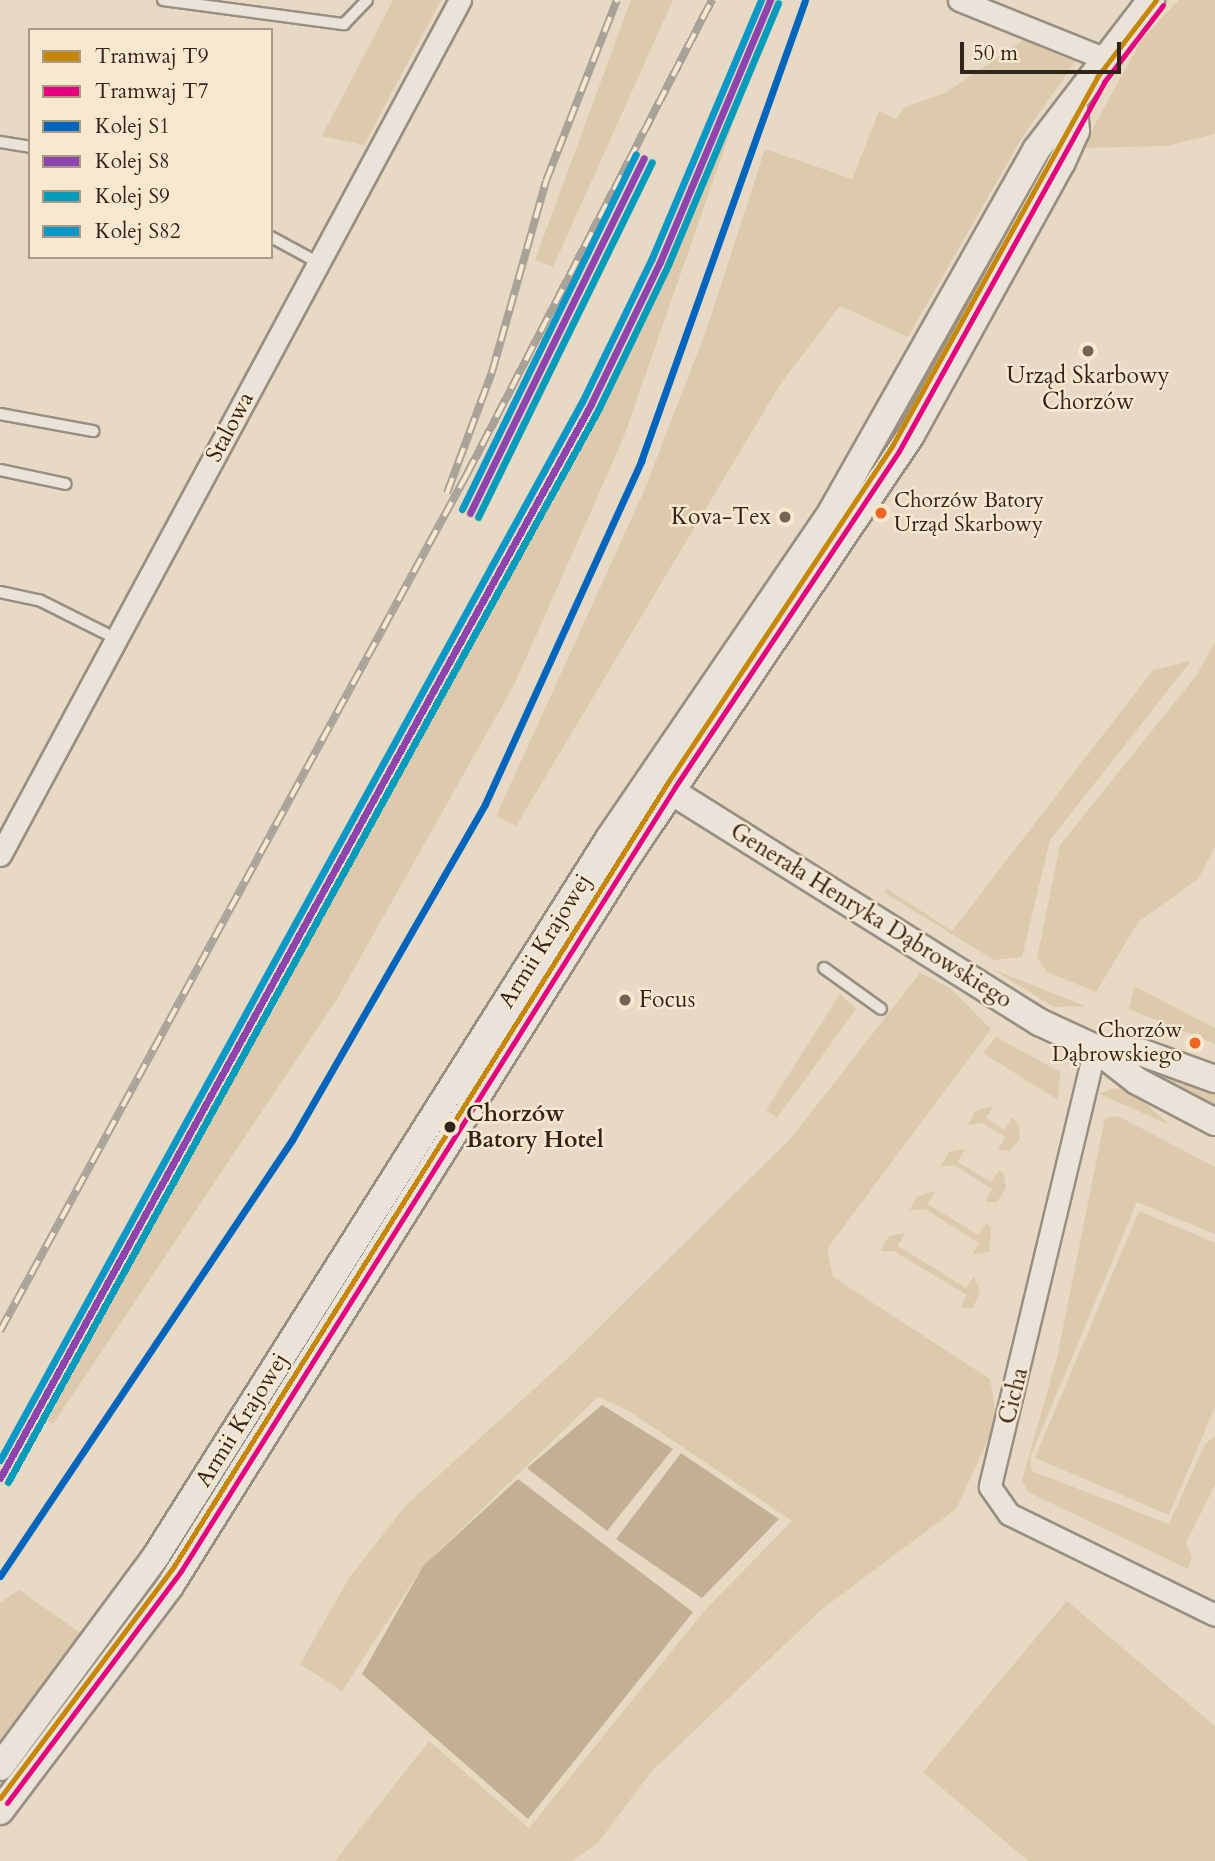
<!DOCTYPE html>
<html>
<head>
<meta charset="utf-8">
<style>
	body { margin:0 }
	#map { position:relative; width:1215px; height:1861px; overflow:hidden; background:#e7d9c4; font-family:Cardo,serif }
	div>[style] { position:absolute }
	.green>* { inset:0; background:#ddcaad }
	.water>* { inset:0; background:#c3b094 }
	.roads { filter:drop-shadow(2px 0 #988f81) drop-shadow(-2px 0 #988f81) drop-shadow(0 2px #988f81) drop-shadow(0 -2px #988f81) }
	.service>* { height:10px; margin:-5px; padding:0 5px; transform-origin:5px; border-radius:5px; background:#eae3d9 }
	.minor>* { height:21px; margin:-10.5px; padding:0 10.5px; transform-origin:10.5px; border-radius:10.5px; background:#eae3d9 }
	.tertiary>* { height:26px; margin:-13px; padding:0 13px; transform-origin:13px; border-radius:13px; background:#eae3d9 }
	.rail>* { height:8px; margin-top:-4px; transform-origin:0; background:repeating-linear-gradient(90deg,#f9e8cf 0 16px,#a9a299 0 32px); box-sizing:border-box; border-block:2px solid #a9a299 }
	.rail-1>* { height:7px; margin:-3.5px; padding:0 3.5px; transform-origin:3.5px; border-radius:3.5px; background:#0065bd }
	.rail-2>* { height:7px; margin:-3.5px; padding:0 3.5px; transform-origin:3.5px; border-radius:3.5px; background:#8e44ad }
	.rail-3>* { height:7px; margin:-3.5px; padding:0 3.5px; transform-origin:3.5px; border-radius:3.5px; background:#059cbc }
	.rail-4>* { height:7px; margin:-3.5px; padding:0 3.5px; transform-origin:3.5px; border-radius:3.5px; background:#0c98c6 }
	.tram-1>* { height:5px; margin:-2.5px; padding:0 2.5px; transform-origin:2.5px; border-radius:2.5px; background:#c68606 }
	.tram-2>* { height:5px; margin:-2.5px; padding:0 2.5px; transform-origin:2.5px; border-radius:2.5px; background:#e5007d }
	.dots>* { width:19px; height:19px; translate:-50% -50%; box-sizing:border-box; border:4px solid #f9e8cf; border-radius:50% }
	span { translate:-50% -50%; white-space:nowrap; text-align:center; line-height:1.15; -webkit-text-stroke:5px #f9e8cf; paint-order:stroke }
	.bus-label { font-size:21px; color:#312519 }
	.left { translate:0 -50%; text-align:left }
	.right { translate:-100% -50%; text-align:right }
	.poi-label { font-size:23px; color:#312519 }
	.street-label { font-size:23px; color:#312519 }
	.stop-label { font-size:23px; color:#312519; font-weight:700 }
	.legend { position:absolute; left:28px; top:28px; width:245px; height:231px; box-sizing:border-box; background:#f9e8cf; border:2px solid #a99a86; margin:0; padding:9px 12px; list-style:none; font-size:21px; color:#312519 }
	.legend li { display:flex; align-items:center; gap:14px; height:35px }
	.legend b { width:35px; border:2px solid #a99a86 }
	.scale { position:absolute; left:960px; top:42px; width:161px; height:32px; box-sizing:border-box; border:4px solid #312519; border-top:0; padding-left:9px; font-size:21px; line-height:24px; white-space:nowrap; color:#312519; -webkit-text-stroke:5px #f9e8cf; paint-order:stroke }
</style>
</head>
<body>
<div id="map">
	<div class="green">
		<div style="clip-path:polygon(393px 0,441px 0,364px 145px,322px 136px)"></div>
		<div style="clip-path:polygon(631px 0,673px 0,553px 267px,535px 260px)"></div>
		<div style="clip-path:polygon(1179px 0,1215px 0,1215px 134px,1166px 146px,1082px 148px,1142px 39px)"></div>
		<div style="clip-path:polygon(1028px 37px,1078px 58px,1023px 136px,908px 337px,840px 306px,781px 383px,516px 826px,496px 816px,644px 491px,707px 328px,765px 149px,852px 179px,879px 111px,896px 119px,905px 107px,945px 93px)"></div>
		<div style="clip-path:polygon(763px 38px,623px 439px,515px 683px,337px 999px,53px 1424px,47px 1421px,332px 891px,592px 425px,706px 183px)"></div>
		<div style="clip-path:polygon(1215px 642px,1215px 847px,1198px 879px,1138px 922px,1096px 992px,1047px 972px,1037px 958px,1060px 845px,1196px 676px)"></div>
		<div style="clip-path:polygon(1191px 661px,1050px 840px,1022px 957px,994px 960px,885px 893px,886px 888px,952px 931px,1153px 670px)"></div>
		<div style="clip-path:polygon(992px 969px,1007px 975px,1085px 1006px,1054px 1007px)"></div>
		<div style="clip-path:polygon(920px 973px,950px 988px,991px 1029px,827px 1249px,833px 1277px,990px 1379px,995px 1409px,1001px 1412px,956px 1509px,821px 1610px,651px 1772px,597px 1844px,572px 1861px,335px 1861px,429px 1741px,529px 1828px,705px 1610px,792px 1521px,629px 1411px,598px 1397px,423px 1566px,342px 1691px,300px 1664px,349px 1578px,406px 1505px,567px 1359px,792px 1137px)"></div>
		<div style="clip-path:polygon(1134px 986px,1215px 1028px,1215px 1044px,1129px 1009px)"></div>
		<div style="clip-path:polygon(840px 994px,856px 1009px,777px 1118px,766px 1110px)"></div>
		<div style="clip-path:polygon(996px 1037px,1060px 1072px,1058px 1100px,983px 1053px)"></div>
		<div style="clip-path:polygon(1138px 1065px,1215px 1092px,1215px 1109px,1139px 1069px)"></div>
		<div style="clip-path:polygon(1115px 1088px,1131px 1091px,1170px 1125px,1099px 1094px)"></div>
		<div style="clip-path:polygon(993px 1106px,986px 1118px,1004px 1130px,1012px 1117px,1019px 1125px,1020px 1139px,1009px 1151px,998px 1150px,1005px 1137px,982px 1123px,968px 1125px,975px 1111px)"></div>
		<div style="clip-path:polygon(1118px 1116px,1215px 1167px,1215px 1234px,1137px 1202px,1030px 1458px,1032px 1471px,1169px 1524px,1205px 1444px,1215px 1436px,1215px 1485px,1186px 1543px,1192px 1557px,1188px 1569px,1028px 1492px,1022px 1480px,1057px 1358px,1105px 1118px)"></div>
		<div style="clip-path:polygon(965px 1149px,958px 1162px,991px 1182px,999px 1170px,1004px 1175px,1006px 1188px,997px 1202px,985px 1202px,992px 1189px,954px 1165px,940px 1167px,949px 1152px)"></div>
		<div style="clip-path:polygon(935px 1191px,928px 1204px,978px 1235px,986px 1223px,991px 1228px,989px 1252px,972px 1255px,979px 1243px,925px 1209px,910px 1210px,916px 1197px)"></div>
		<div style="clip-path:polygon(1139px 1211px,1215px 1243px,1215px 1407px,1169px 1515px,1035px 1458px)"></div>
		<div style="clip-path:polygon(905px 1233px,898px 1246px,966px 1288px,974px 1276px,980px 1291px,973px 1308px,960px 1308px,967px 1295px,894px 1251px,880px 1251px,889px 1236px)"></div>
		<div style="clip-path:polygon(19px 1590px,82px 1634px,0 1742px,0 1603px)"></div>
		<div style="clip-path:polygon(1067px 1601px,1215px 1726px,1215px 1861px,1028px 1861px,923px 1772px)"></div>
	</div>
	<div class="water">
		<div style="clip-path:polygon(602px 1405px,673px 1449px,607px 1531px,527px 1468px)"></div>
		<div style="clip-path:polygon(681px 1453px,779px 1519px,702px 1598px,616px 1539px)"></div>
		<div style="clip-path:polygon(518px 1479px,693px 1612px,528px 1819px,362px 1674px,423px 1566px)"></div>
	</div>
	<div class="roads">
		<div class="service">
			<div style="left:163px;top:0;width:183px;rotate:7.6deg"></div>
			<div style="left:344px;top:24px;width:33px;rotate:-46deg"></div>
			<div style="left:0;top:142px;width:30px;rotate:9deg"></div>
			<div style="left:271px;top:237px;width:55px;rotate:28.4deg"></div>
			<div style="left:0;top:414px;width:95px;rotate:10.4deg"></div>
			<div style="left:0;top:470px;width:67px;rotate:12deg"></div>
			<div style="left:0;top:592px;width:40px;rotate:12deg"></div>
			<div style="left:39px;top:600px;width:87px;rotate:26.6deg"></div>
			<div style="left:824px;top:968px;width:70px;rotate:35.7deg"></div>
		</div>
		<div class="minor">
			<div style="left:959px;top:0;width:155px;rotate:21.9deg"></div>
			<div style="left:0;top:855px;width:971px;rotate:-61.72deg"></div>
			<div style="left:1095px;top:1048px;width:451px;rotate:103.5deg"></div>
			<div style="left:990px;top:1487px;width:33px;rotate:55deg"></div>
			<div style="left:1009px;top:1514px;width:229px;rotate:26.1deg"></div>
		</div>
		<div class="tertiary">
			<div style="left:658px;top:783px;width:450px;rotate:32.1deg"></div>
			<div style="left:1039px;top:1022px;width:62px;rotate:24.9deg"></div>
			<div style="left:1095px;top:1048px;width:53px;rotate:38.2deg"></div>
			<div style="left:1137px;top:1081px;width:88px;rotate:27.7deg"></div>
			<div style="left:1095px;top:1048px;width:48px;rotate:5.9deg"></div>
			<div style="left:1143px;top:1053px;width:77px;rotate:19.9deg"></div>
			<div style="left:0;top:1767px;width:262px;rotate:-53.5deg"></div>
			<div style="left:156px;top:1556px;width:850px;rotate:-57.73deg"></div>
			<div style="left:610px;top:837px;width:394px;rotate:-55.7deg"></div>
			<div style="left:832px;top:511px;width:415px;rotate:-60.5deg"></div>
			<div style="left:1036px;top:150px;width:189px;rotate:-52.5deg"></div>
			<div style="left:0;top:1811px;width:282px;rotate:-52.9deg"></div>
			<div style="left:170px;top:1586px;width:855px;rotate:-57.91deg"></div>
			<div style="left:624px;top:862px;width:514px;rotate:-56.09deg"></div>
			<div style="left:911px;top:435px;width:312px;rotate:-61.1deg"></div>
			<div style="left:1062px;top:162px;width:34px;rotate:-66deg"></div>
			<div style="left:1076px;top:131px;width:24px;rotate:-95deg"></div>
		</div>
	</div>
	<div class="rail">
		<div style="left:447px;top:493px;width:129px;rotate:-69.6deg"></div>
		<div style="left:492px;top:372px;width:198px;rotate:-74.2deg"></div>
		<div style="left:546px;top:181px;width:194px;rotate:-68.6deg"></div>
		<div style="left:0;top:1331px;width:976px;rotate:-61.41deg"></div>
		<div style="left:467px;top:474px;width:534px;rotate:-62.67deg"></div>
	</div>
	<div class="rail-1">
		<div style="left:0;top:1576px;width:525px;rotate:-56.19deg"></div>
		<div style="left:292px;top:1140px;width:387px;rotate:-60.1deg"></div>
		<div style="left:485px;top:804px;width:377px;rotate:-65.5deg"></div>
		<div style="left:641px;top:461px;width:489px;rotate:-70.4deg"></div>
	</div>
	<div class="rail-2">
		<div style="left:470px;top:513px;width:395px;rotate:-63.9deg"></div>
		<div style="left:0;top:1478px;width:1224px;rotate:-61.17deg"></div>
		<div style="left:590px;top:406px;width:160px;rotate:-64.1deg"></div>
		<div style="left:660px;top:262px;width:284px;rotate:-67.2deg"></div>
	</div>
	<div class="rail-3">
		<div style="left:478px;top:517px;width:395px;rotate:-63.9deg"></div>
		<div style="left:8px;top:1482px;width:1224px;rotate:-61.17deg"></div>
		<div style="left:598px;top:410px;width:161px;rotate:-64.2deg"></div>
		<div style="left:668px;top:265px;width:284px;rotate:-67.2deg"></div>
	</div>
	<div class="rail-4">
		<div style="left:462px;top:509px;width:395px;rotate:-63.9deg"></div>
		<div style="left:0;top:1460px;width:1208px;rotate:-61.19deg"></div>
		<div style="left:582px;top:402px;width:160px;rotate:-64.1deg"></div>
		<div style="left:652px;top:258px;width:280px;rotate:-67.1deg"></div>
	</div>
	<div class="tram-1">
		<div style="left:0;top:1798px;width:290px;rotate:-53.1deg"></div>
		<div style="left:174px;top:1566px;width:927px;rotate:-57.78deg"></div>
		<div style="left:668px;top:782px;width:404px;rotate:-56.3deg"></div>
		<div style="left:892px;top:446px;width:422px;rotate:-60.9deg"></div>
		<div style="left:1097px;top:77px;width:97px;rotate:-52.5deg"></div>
	</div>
	<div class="tram-2">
		<div style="left:7px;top:1803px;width:290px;rotate:-53.1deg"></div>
		<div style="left:181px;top:1571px;width:927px;rotate:-57.78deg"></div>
		<div style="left:675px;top:787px;width:404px;rotate:-56.3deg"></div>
		<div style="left:899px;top:451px;width:422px;rotate:-60.9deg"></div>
		<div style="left:1104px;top:82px;width:97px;rotate:-52.5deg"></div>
	</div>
	<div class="dots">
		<div style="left:1088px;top:351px;background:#716455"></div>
		<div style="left:881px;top:513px;background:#f26522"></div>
		<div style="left:785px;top:517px;background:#716455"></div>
		<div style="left:625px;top:1000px;background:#716455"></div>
		<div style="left:1195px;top:1043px;background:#f26522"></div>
		<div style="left:450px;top:1127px;background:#312519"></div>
	</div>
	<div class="bus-label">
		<span class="left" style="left:894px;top:513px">Chorzów Batory<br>Urząd Skarbowy</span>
		<span class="right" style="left:1182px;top:1043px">Chorzów<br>Dąbrowskiego</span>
	</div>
	<div class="poi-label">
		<span style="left:1088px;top:389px">Urząd Skarbowy<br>Chorzów</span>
		<span class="right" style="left:771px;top:517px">Kova-Tex</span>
		<span class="left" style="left:639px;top:1000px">Focus</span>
	</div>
	<div class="street-label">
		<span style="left:230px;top:427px;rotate:-62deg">Stalowa</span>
		<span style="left:871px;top:916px;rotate:32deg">Generała Henryka Dąbrowskiego</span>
		<span style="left:545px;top:941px;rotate:-58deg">Armii Krajowej</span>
		<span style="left:1014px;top:1396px;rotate:-76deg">Cicha</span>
		<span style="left:242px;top:1420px;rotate:-58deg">Armii Krajowej</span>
	</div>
	<div class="stop-label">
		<span class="left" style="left:466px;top:1127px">Chorzów<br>Batory Hotel</span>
	</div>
	<ul class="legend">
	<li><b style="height:9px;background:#c68606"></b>Tramwaj T9</li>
	<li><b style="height:9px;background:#e5007d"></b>Tramwaj T7</li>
	<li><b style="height:9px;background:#0065bd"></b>Kolej S1</li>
	<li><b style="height:9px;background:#8e44ad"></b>Kolej S8</li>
	<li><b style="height:9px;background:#059cbc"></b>Kolej S9</li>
	<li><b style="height:9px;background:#0c98c6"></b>Kolej S82</li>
	</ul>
	<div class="scale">50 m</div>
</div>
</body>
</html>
